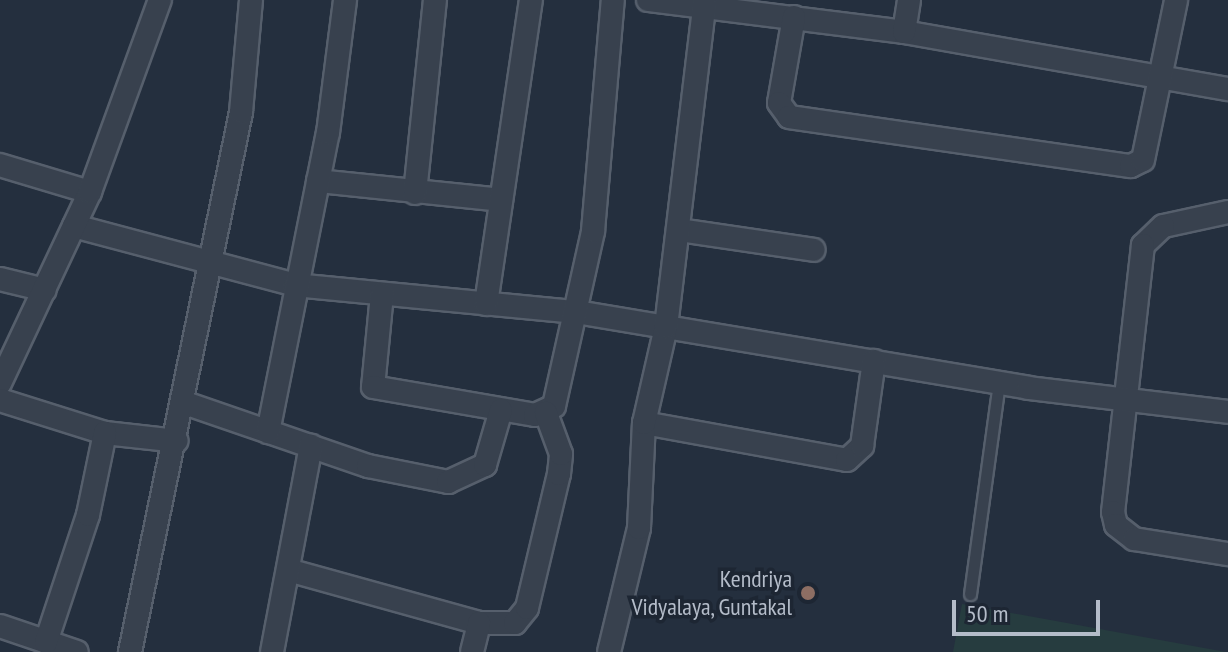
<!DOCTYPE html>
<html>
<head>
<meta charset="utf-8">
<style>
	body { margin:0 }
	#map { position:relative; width:1228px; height:652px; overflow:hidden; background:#242f3e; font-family:"PT Sans Narrow",sans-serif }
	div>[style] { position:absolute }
	.green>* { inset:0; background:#263c3f }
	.roads { filter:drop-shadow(2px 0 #565f6c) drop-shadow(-2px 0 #565f6c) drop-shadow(0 2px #565f6c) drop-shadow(0 -2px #565f6c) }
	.lane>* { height:11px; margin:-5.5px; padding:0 5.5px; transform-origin:5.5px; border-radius:5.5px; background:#38414e }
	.street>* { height:22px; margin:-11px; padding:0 11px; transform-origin:11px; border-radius:11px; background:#38414e }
	.dots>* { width:22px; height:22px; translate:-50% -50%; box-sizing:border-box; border:4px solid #1d2633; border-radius:50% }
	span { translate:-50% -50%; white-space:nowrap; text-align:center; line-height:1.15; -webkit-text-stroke:7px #1d2633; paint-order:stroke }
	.poi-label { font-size:24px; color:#b4bcc9 }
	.right { translate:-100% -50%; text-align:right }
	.scale { position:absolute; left:952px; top:600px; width:148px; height:36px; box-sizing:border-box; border:4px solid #b4bcc9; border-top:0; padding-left:10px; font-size:24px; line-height:28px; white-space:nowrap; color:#b4bcc9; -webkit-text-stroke:6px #1d2633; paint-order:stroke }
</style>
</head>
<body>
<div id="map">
	<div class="green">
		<div style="clip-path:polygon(962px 604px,1226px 652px,953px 652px)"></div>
	</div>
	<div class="roads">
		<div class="lane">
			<div style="left:970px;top:594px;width:213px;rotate:-82.2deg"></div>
		</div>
		<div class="street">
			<div style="left:648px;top:0;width:258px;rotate:7.1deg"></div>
			<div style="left:904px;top:32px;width:329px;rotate:10deg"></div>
			<div style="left:794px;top:17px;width:87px;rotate:99.9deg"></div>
			<div style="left:779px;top:103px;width:17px;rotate:54deg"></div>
			<div style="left:789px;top:117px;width:345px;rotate:8.2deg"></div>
			<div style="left:1131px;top:166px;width:13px;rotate:-27deg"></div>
			<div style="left:1143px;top:160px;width:163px;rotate:-78.3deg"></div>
			<div style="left:904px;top:32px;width:32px;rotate:-81deg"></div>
			<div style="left:0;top:165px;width:94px;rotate:16.7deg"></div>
			<div style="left:318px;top:181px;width:184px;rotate:5.9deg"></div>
			<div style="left:415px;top:193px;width:194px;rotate:-84.1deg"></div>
			<div style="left:1228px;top:212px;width:66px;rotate:167.8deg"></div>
			<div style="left:1163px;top:226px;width:28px;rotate:136deg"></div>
			<div style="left:1143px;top:245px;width:269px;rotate:96.4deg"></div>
			<div style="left:1113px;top:512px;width:13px;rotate:77deg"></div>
			<div style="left:1116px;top:525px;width:23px;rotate:38deg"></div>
			<div style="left:1134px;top:539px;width:95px;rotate:9.1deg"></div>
			<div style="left:74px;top:226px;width:229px;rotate:14.9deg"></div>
			<div style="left:295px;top:285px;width:282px;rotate:5.5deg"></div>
			<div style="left:576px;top:312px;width:458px;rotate:9.5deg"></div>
			<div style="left:1028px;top:388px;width:201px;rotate:6.8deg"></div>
			<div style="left:679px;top:230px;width:136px;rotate:8.4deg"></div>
			<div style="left:0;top:279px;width:46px;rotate:13.7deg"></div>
			<div style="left:382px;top:294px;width:93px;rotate:95.5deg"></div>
			<div style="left:373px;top:387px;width:164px;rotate:9.8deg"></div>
			<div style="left:535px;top:415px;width:21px;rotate:-25deg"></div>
			<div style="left:554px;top:406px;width:179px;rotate:-77.4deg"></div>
			<div style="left:593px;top:231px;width:232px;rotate:-85.1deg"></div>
			<div style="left:486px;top:304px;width:307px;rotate:-81.6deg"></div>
			<div style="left:0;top:383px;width:211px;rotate:-64.8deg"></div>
			<div style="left:90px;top:192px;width:204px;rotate:-70deg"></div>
			<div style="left:0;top:400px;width:110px;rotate:17.4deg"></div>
			<div style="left:105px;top:433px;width:72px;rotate:6.3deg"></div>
			<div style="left:182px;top:402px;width:197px;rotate:19deg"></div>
			<div style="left:368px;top:466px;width:82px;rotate:11.3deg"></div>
			<div style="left:448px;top:482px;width:41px;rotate:-24.7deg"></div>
			<div style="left:485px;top:465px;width:57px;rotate:-73.8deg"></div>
			<div style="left:644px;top:423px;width:206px;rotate:10.3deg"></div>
			<div style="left:847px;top:460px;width:21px;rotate:-43deg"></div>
			<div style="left:862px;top:446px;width:86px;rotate:-82deg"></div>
			<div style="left:268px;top:432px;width:305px;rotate:-78.7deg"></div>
			<div style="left:328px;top:133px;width:134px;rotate:-82.7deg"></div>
			<div style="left:288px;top:570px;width:198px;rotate:15.5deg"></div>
			<div style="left:479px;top:623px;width:36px"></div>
			<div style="left:515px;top:623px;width:19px;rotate:-51deg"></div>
			<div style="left:527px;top:608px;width:138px;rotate:-76.6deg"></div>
			<div style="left:559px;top:474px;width:20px;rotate:-84deg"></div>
			<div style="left:561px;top:454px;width:44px;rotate:-110.1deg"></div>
			<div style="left:0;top:626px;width:81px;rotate:18.7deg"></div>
			<div style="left:46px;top:642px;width:134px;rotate:-71.7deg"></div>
			<div style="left:88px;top:515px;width:84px;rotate:-78.3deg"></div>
			<div style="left:130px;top:652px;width:551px;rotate:-78.38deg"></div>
			<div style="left:241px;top:112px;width:112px;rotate:-84.9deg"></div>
			<div style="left:272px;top:652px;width:210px;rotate:-79.3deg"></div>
			<div style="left:472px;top:652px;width:30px;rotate:-76deg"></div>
			<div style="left:609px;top:652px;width:128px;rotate:-76.4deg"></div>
			<div style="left:639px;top:528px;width:105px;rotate:-87.3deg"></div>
			<div style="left:644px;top:423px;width:98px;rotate:-77.1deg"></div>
			<div style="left:666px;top:327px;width:329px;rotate:-83.2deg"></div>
		</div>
	</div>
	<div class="dots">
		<div style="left:808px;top:593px;background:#8d6e63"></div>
	</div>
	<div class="poi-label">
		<span class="right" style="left:792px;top:593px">Kendriya<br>Vidyalaya, Guntakal</span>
	</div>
	<div class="scale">50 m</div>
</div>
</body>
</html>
